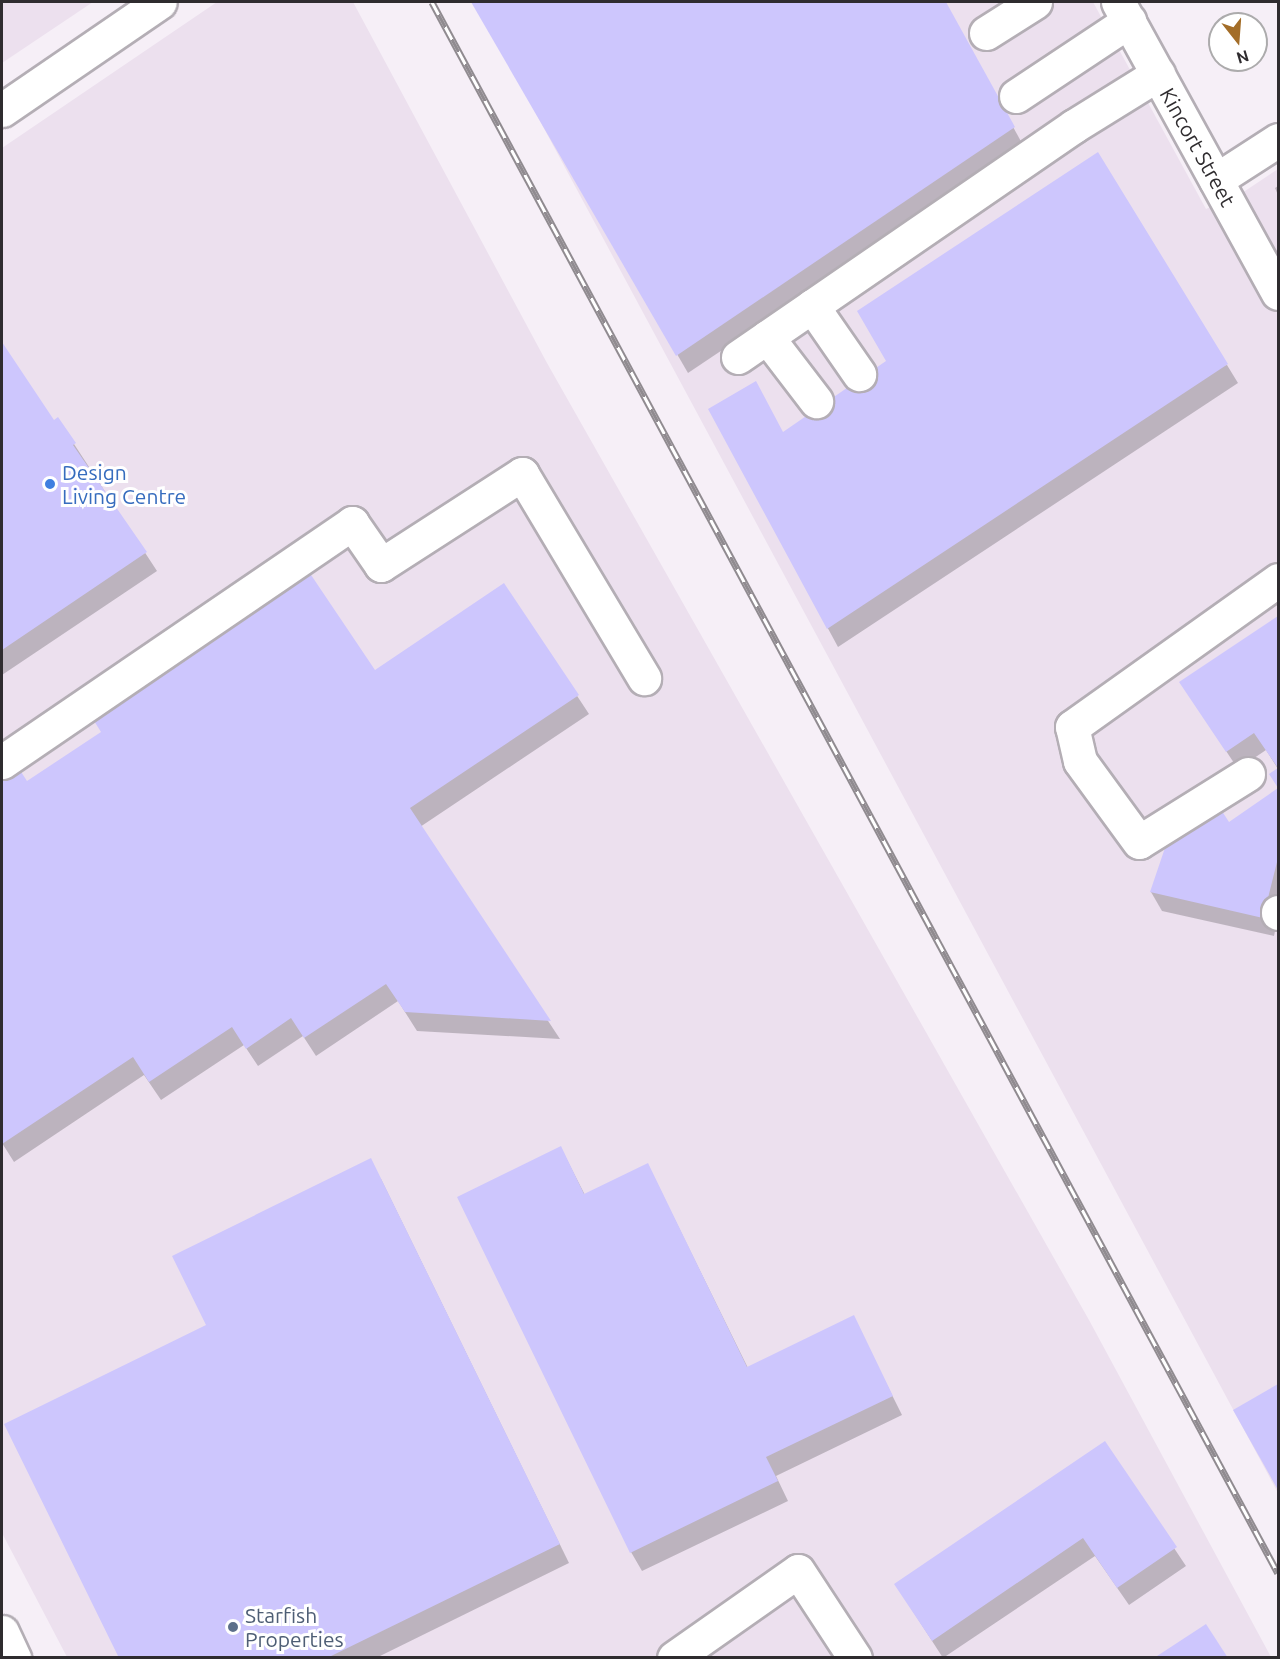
<!DOCTYPE html>
<html>
<head>
<meta charset="utf-8">
<style>
	body { margin:0 }
	#map { position:relative; width:1280px; height:1659px; overflow:hidden; background:#f6eff7; font-family:Ubuntu,sans-serif }
	div>[style] { position:absolute }
	.built>* { inset:0; background:#ece0ee }
	.shadow>* { inset:0; background:#0003 }
	.building>* { inset:0; background:#cdc6fd }
	.roads { filter:drop-shadow(2px 0 #b4aeb5) drop-shadow(-2px 0 #b4aeb5) drop-shadow(0 2px #b4aeb5) drop-shadow(0 -2px #b4aeb5) }
	.minor>* { height:33px; margin:-16.5px; padding:0 16.5px; transform-origin:16.5px; border-radius:16.5px; background:#fff }
	.rail>* { height:7px; margin-top:-3.5px; transform-origin:0; background:repeating-linear-gradient(90deg,#fff 0 14px,#908b90 0 28px); box-sizing:border-box; border-block:2px solid #908b90 }
	.dots>* { width:16px; height:16px; translate:-50% -50%; box-sizing:border-box; border:3px solid #fff; border-radius:50% }
	span { translate:-50% -50%; white-space:nowrap; text-align:center; line-height:1.15; -webkit-text-stroke:6px #fff; paint-order:stroke }
	.street-label { font-size:21px; color:#2f2c2f }
	.shop-label { font-size:21px; color:#366cbe }
	.left { translate:0 -50%; text-align:left }
	.service-label { font-size:21px; color:#4e5e75 }
	.frame { position:absolute; inset:0; border:3px solid #2f2c2f; pointer-events:none }
	.north { position:absolute; left:1208px; top:12px; width:60px; height:60px; box-sizing:border-box; background:#fff; border:2px solid #acabac; border-radius:50%; rotate:163deg; font-size:16px; font-weight:700; line-height:24px; text-align:center; color:#2f2c2f }
	.north::after { content:''; display:block; margin:auto; width:21px; height:27px; background:#a36d28; clip-path:polygon(50% 0,100% 100%,50% 72%,0 100%) }
</style>
</head>
<body>
<div id="map">
	<div class="built">
		<div style="clip-path:polygon(2px 2px,93px 2px,2px 63px)"></div>
		<div style="clip-path:polygon(217px 2px,353px 2px,547px 363px,1089px 1320px,1271px 1657px,67px 1657px,2px 1533px,2px 148px)"></div>
		<div style="clip-path:polygon(476px 2px,1093px 2px,1206px 209px,1245px 191px,1278px 169px,1278px 1493px)"></div>
	</div>
	<div class="shadow">
		<div style="clip-path:polygon(473px 2px,945px 2px,1024px 147px,688px 373px)"></div>
		<div style="clip-path:polygon(1278px 186px,1278px 195px,1275px 188px)"></div>
		<div style="clip-path:polygon(2px 344px,54px 422px,74px 444px,157px 571px,2px 675px)"></div>
		<div style="clip-path:polygon(1227px 365px,1238px 383px,838px 647px,710px 410px,783px 434px)"></div>
		<div style="clip-path:polygon(504px 585px,589px 714px,420px 827px,560px 1039px,417px 1031px,398px 1001px,316px 1056px,303px 1036px,258px 1066px,244px 1045px,161px 1100px,144px 1075px,14px 1162px,2px 1143px,2px 772px,27px 783px,374px 672px)"></div>
		<div style="clip-path:polygon(1278px 618px,1278px 769px,1266px 750px,1238px 769px,1181px 683px)"></div>
		<div style="clip-path:polygon(1278px 790px,1278px 917px,1274px 936px,1162px 911px,1151px 892px,1228px 824px)"></div>
		<div style="clip-path:polygon(561px 1148px,585px 1195px,648px 1165px,748px 1368px,853px 1317px,902px 1415px,776px 1476px,788px 1501px,642px 1571px,631px 1552px)"></div>
		<div style="clip-path:polygon(381px 1179px,569px 1563px,376px 1658px,121px 1658px,208px 1325px)"></div>
		<div style="clip-path:polygon(1278px 1386px,1278px 1487px,1235px 1410px)"></div>
		<div style="clip-path:polygon(1104px 1443px,1186px 1566px,1129px 1605px,1095px 1556px,943px 1658px,896px 1585px)"></div>
	</div>
	<div class="building">
		<div style="clip-path:polygon(471px 2px,946px 2px,1015px 127px,676px 356px)"></div>
		<div style="clip-path:polygon(1098px 152px,1228px 364px,827px 629px,708px 409px,756px 381px,783px 432px,886px 361px,857px 311px)"></div>
		<div style="clip-path:polygon(2px 342px,54px 420px,58px 417px,76px 443px,73px 445px,147px 552px,2px 650px)"></div>
		<div style="clip-path:polygon(303px 563px,375px 670px,504px 583px,579px 695px,410px 808px,551px 1021px,405px 1012px,386px 984px,304px 1038px,291px 1018px,246px 1049px,232px 1027px,149px 1082px,133px 1057px,2px 1144px,2px 770px,14px 761px,27px 781px,101px 732px,86px 708px)"></div>
		<div style="clip-path:polygon(1278px 616px,1278px 788px,1269px 774px,1278px 768px,1254px 733px,1226px 752px,1179px 682px)"></div>
		<div style="clip-path:polygon(1278px 788px,1278px 858px,1263px 918px,1150px 892px,1168px 839px,1218px 805px,1229px 822px)"></div>
		<div style="clip-path:polygon(561px 1146px,584px 1194px,648px 1163px,747px 1367px,854px 1315px,893px 1396px,766px 1457px,778px 1481px,630px 1553px,457px 1197px)"></div>
		<div style="clip-path:polygon(371px 1158px,560px 1544px,327px 1658px,119px 1658px,4px 1424px,206px 1325px,172px 1256px)"></div>
		<div style="clip-path:polygon(1278px 1384px,1278px 1490px,1233px 1410px)"></div>
		<div style="clip-path:polygon(1105px 1441px,1177px 1547px,1117px 1588px,1083px 1538px,932px 1641px,894px 1584px)"></div>
		<div style="clip-path:polygon(1206px 1624px,1228px 1658px,1154px 1658px)"></div>
	</div>
	<div class="roads">
		<div class="minor">
			<div style="left:1118px;top:2px;width:332px;rotate:61.2deg"></div>
			<div style="left:986px;top:33px;width:58px;rotate:-32.3deg"></div>
			<div style="left:1016px;top:96px;width:136px;rotate:-33.6deg"></div>
			<div style="left:2px;top:110px;width:191px;rotate:-34.4deg"></div>
			<div style="left:1216px;top:180px;width:74px;rotate:-32.8deg"></div>
			<div style="left:812px;top:306px;width:83px;rotate:55.3deg"></div>
			<div style="left:767px;top:337px;width:81px;rotate:52.6deg"></div>
			<div style="left:738px;top:357px;width:408px;rotate:-34.5deg"></div>
			<div style="left:1074px;top:126px;width:99px;rotate:-31.8deg"></div>
			<div style="left:2px;top:762px;width:424px;rotate:-34.3deg"></div>
			<div style="left:352px;top:523px;width:51px;rotate:55.4deg"></div>
			<div style="left:381px;top:565px;width:168px;rotate:-32.8deg"></div>
			<div style="left:522px;top:474px;width:238px;rotate:59.1deg"></div>
			<div style="left:1248px;top:774px;width:128px;rotate:148deg"></div>
			<div style="left:1139px;top:842px;width:100px;rotate:-126.1deg"></div>
			<div style="left:1080px;top:761px;width:35px;rotate:-103deg"></div>
			<div style="left:1072px;top:727px;width:253px;rotate:-35.5deg"></div>
			<div style="left:1278px;top:912px;width:1px;rotate:90deg"></div>
			<div style="left:2px;top:1632px;width:29px;rotate:65deg"></div>
			<div style="left:674px;top:1658px;width:151px;rotate:-35.1deg"></div>
			<div style="left:798px;top:1571px;width:104px;rotate:56.8deg"></div>
		</div>
	</div>
	<div class="rail">
		<div style="left:432px;top:2px;width:1784px;rotate:61.7deg"></div>
	</div>
	<div class="dots">
		<div style="left:50px;top:484px;background:#3f7fe0"></div>
		<div style="left:233px;top:1627px;background:#5c6f8a"></div>
	</div>
	<div class="street-label">
		<span style="left:1198px;top:147px;rotate:61deg">Kincort Street</span>
	</div>
	<div class="shop-label">
		<span class="left" style="left:62px;top:484px">Design<br>Living Centre</span>
	</div>
	<div class="service-label">
		<span class="left" style="left:245px;top:1627px">Starfish<br>Properties</span>
	</div>
	<div class="frame"></div>
	<div class="north">N</div>
</div>
</body>
</html>
